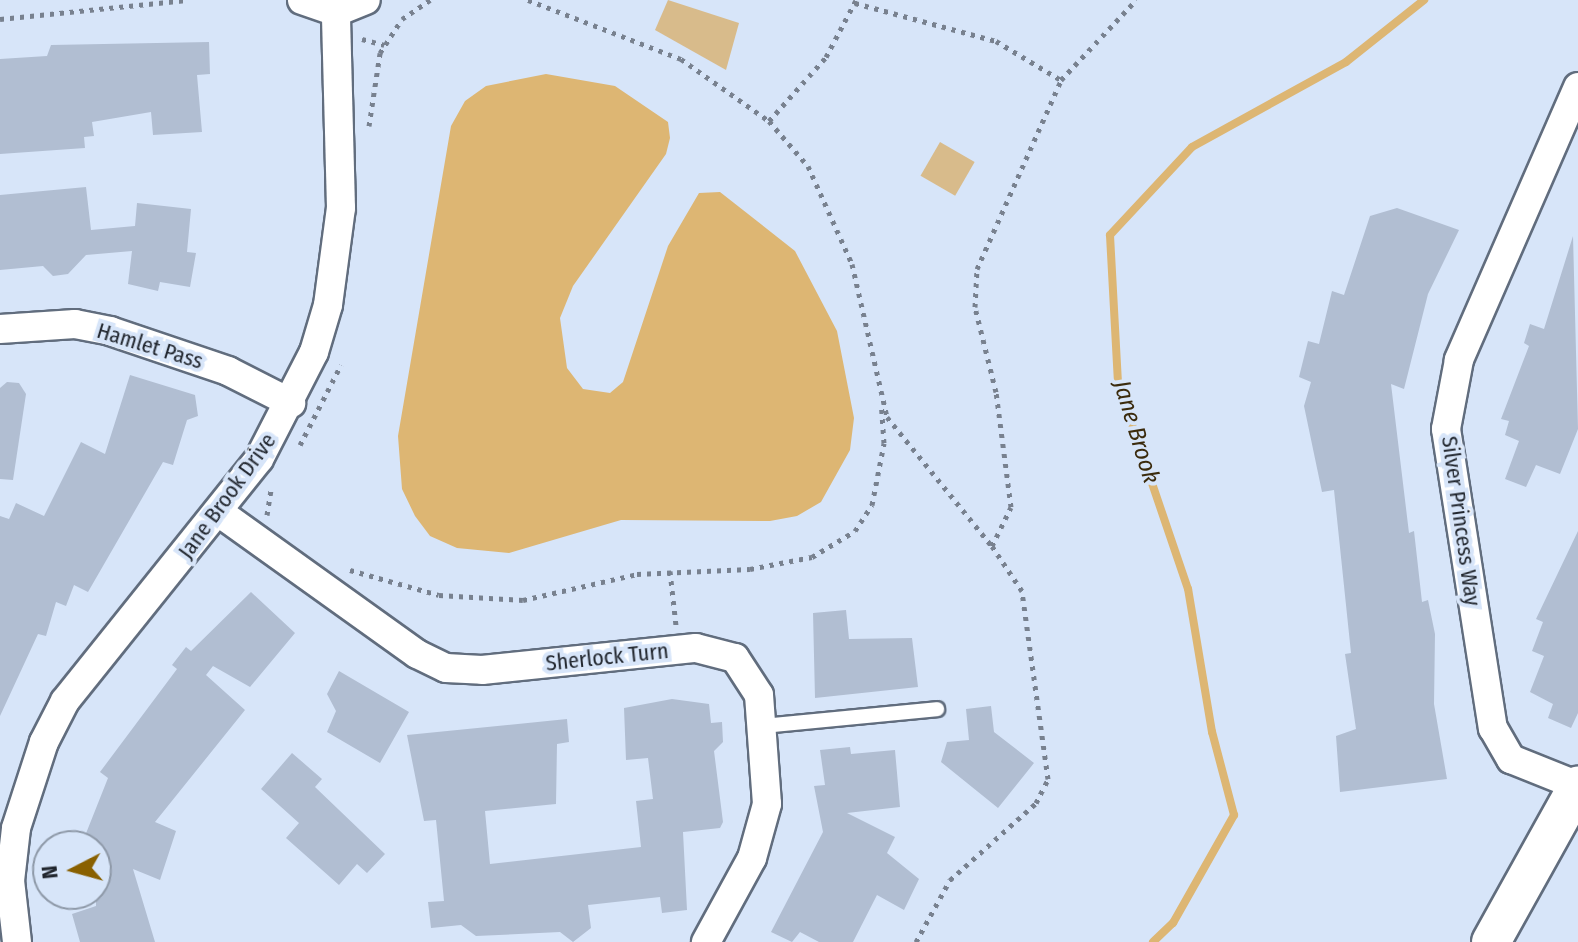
<!DOCTYPE html>
<html>
<head>
<meta charset="utf-8">
<style>
	body { margin:0 }
	#map { position:relative; width:1578px; height:942px; overflow:hidden; background:#d7e5f9; font-family:"Fira Sans Condensed",sans-serif }
	div>[style] { position:absolute }
	.green>* { inset:0; background:#d8bb8b; transform-origin:0 0 }
	.water>* { inset:0; background:#ddb673 }
	.stream>* { height:8px; margin:-4px; padding:0 4px; transform-origin:4px; border-radius:4px; background:#ddb673 }
	.building>* { inset:0; background:#b1bed2 }
	.path>* { height:5px; margin-top:-2.5px; transform-origin:0; background:repeating-linear-gradient(90deg,#78818f 0 4px,transparent 0 10px) }
	.roads { filter:drop-shadow(2px 0 #616d7e) drop-shadow(-2px 0 #616d7e) drop-shadow(0 2px #616d7e) drop-shadow(0 -2px #616d7e) }
	.lane>* { height:14px; margin:-7px; padding:0 7px; transform-origin:7px; border-radius:7px; background:#fff }
	.street>* { height:28px; margin:-14px; padding:0 14px; transform-origin:14px; border-radius:14px; background:#fff }
	.secondary>* { height:38px; margin:-19px; padding:0 19px; transform-origin:19px; border-radius:19px; background:#fff }
	span { translate:-50% -50%; white-space:nowrap; text-align:center; line-height:1.15; -webkit-text-stroke:8px #d7e5f9; paint-order:stroke }
	.street-label { font-size:22px; color:#21262e }
	.water-label { font-size:24px; color:#3b2b0d; font-style:italic }
	.north { position:absolute; left:32px; top:830px; width:80px; height:80px; box-sizing:border-box; background:#d7e5f9; border:2px solid #8e99a8; border-radius:50%; rotate:264deg; font-size:22px; font-weight:700; line-height:32px; text-align:center; color:#21262e }
	.north::after { content:''; display:block; margin:auto; width:28px; height:36px; background:#896000; clip-path:polygon(50% 0,100% 100%,50% 72%,0 100%) }
</style>
</head>
<body>
<div id="map">
	<div class="green">
		<div style="clip-path:polygon(668px 0,739px 23px,726px 70px,655px 30px)"></div>
		<div style="left:940px;top:142px;width:40px;height:39px;rotate:30deg"></div>
	</div>
	<div class="water">
		<div style="clip-path:polygon(546px 74px,615px 86px,668px 122px,670px 138px,666px 154px,573px 286px,560px 318px,567px 368px,583px 389px,610px 393px,623px 382px,668px 246px,699px 193px,720px 192px,795px 251px,837px 331px,854px 418px,850px 450px,821px 502px,797px 516px,770px 521px,621px 520px,509px 553px,457px 548px,430px 536px,415px 516px,402px 489px,398px 436px,451px 126px,465px 101px,486px 86px)"></div>
	</div>
	<div class="stream">
		<div style="left:1153px;top:942px;width:28px;rotate:-44deg"></div>
		<div style="left:1173px;top:923px;width:124px;rotate:-60.5deg"></div>
		<div style="left:1234px;top:815px;width:86px;rotate:-104.8deg"></div>
		<div style="left:1212px;top:732px;width:145px;rotate:-99.5deg"></div>
		<div style="left:1188px;top:589px;width:218px;rotate:-108.8deg"></div>
		<div style="left:1118px;top:383px;width:148px;rotate:-93.1deg"></div>
		<div style="left:1110px;top:235px;width:120px;rotate:-47deg"></div>
		<div style="left:1192px;top:147px;width:176px;rotate:-28.9deg"></div>
		<div style="left:1346px;top:62px;width:100px;rotate:-38.5deg"></div>
	</div>
	<div class="building">
		<div style="clip-path:polygon(209px 42px,210px 74px,197px 75px,202px 132px,153px 135px,151px 112px,92px 122px,94px 136px,84px 137px,85px 148px,0 154px,0 59px,47px 56px,51px 45px)"></div>
		<div style="clip-path:polygon(86px 187px,91px 230px,135px 226px,137px 203px,191px 209px,187px 252px,196px 253px,190px 287px,160px 282px,158px 291px,128px 284px,132px 251px,86px 255px,68px 274px,53px 276px,43px 266px,0 270px,0 195px)"></div>
		<div style="clip-path:polygon(1397px 208px,1459px 230px,1428px 294px,1404px 389px,1391px 384px,1409px 533px,1414px 531px,1422px 602px,1428px 600px,1435px 634px,1434px 704px,1447px 779px,1340px 792px,1336px 736px,1356px 729px,1345px 654px,1351px 653px,1334px 490px,1322px 492px,1304px 406px,1311px 382px,1299px 377px,1308px 341px,1319px 344px,1332px 291px,1344px 295px,1370px 216px)"></div>
		<div style="clip-path:polygon(1573px 236px,1578px 429px,1560px 474px,1536px 465px,1526px 487px,1505px 479px,1519px 441px,1505px 435px,1509px 421px,1501px 419px,1529px 346px,1524px 343px,1530px 324px,1544px 329px)"></div>
		<div style="clip-path:polygon(130px 375px,195px 395px,198px 416px,187px 420px,173px 465px,163px 462px,88px 592px,74px 585px,66px 606px,56px 602px,46px 636px,38px 634px,0 716px,0 516px,9px 519px,16px 503px,44px 516px,81px 442px,105px 454px)"></div>
		<div style="clip-path:polygon(7px 382px,19px 383px,26px 394px,13px 480px,0 479px,0 388px)"></div>
		<div style="clip-path:polygon(1578px 531px,1578px 713px,1571px 728px,1548px 718px,1553px 704px,1530px 692px,1544px 656px,1532px 651px,1543px 622px,1536px 619px)"></div>
		<div style="clip-path:polygon(251px 592px,295px 633px,250px 687px,213px 666px,206px 675px,245px 710px,155px 822px,176px 831px,160px 880px,133px 869px,155px 942px,80px 942px,72px 914px,96px 906px,96px 846px,81px 846px,108px 778px,100px 772px,177px 669px,172px 665px,186px 647px,191px 651px)"></div>
		<div style="clip-path:polygon(846px 610px,849px 639px,912px 638px,918px 687px,815px 698px,813px 613px)"></div>
		<div style="clip-path:polygon(339px 671px,409px 712px,380px 763px,327px 732px,336px 711px,327px 694px)"></div>
		<div style="clip-path:polygon(672px 699px,709px 704px,711px 723px,722px 722px,723px 742px,714px 751px,723px 822px,720px 828px,683px 832px,687px 910px,662px 913px,660px 897px,588px 905px,591px 928px,573px 942px,560px 932px,476px 936px,461px 925px,431px 928px,428px 902px,444px 901px,436px 820px,424px 821px,407px 735px,567px 719px,569px 742px,557px 744px,556px 804px,485px 811px,490px 864px,641px 847px,636px 801px,653px 799px,648px 758px,626px 760px,624px 708px)"></div>
		<div style="clip-path:polygon(991px 706px,994px 732px,1034px 763px,998px 808px,941px 762px,947px 742px,969px 740px,966px 709px)"></div>
		<div style="clip-path:polygon(850px 747px,851px 754px,895px 750px,900px 807px,847px 813px,895px 837px,887px 853px,919px 879px,904px 910px,877px 895px,853px 942px,819px 942px,800px 932px,792px 942px,771px 932px,823px 832px,814px 786px,825px 785px,820px 750px)"></div>
		<div style="clip-path:polygon(292px 753px,322px 779px,315px 787px,385px 854px,367px 873px,357px 864px,339px 885px,286px 838px,299px 823px,261px 789px)"></div>
	</div>
	<div class="path">
		<div style="left:528px;top:0;width:164px;rotate:21.1deg"></div>
		<div style="left:681px;top:59px;width:108px;rotate:35.2deg"></div>
		<div style="left:769px;top:121px;width:86px;rotate:-48.3deg"></div>
		<div style="left:826px;top:57px;width:64px;rotate:-62.2deg"></div>
		<div style="left:855px;top:3px;width:146px;rotate:15.1deg"></div>
		<div style="left:996px;top:41px;width:76px;rotate:31deg"></div>
		<div style="left:0;top:19px;width:188px;rotate:-5.8deg"></div>
		<div style="left:362px;top:39px;width:23px;rotate:15deg"></div>
		<div style="left:769px;top:121px;width:60px;rotate:49.1deg"></div>
		<div style="left:808px;top:166px;width:107px;rotate:65.8deg"></div>
		<div style="left:852px;top:264px;width:157px;rotate:77.1deg"></div>
		<div style="left:887px;top:417px;width:166px;rotate:50.9deg"></div>
		<div style="left:369px;top:126px;width:74px;rotate:-81.4deg"></div>
		<div style="left:380px;top:53px;width:40px;rotate:-57.1deg"></div>
		<div style="left:402px;top:19px;width:34px;rotate:-34deg"></div>
		<div style="left:300px;top:445px;width:90px;rotate:-62.9deg"></div>
		<div style="left:267px;top:515px;width:25px;rotate:-81deg"></div>
		<div style="left:350px;top:570px;width:92px;rotate:15.7deg"></div>
		<div style="left:439px;top:595px;width:84px;rotate:3.4deg"></div>
		<div style="left:523px;top:600px;width:117px;rotate:-12.8deg"></div>
		<div style="left:637px;top:574px;width:113px;rotate:-2.5deg"></div>
		<div style="left:750px;top:569px;width:63px;rotate:-11deg"></div>
		<div style="left:812px;top:557px;width:50px;rotate:-31.2deg"></div>
		<div style="left:855px;top:531px;width:31px;rotate:-57deg"></div>
		<div style="left:872px;top:505px;width:63px;rotate:-79deg"></div>
		<div style="left:884px;top:443px;width:39px;rotate:-94deg"></div>
		<div style="left:670px;top:571px;width:54px;rotate:83.7deg"></div>
		<div style="left:916px;top:942px;width:71px;rotate:-61.3deg"></div>
		<div style="left:950px;top:880px;width:115px;rotate:-41.8deg"></div>
		<div style="left:1036px;top:803px;width:27px;rotate:-63deg"></div>
		<div style="left:1048px;top:779px;width:190px;rotate:-97.9deg"></div>
		<div style="left:1022px;top:591px;width:54px;rotate:-123.7deg"></div>
		<div style="left:992px;top:546px;width:43px;rotate:-64deg"></div>
		<div style="left:1011px;top:507px;width:116px;rotate:-97.4deg"></div>
		<div style="left:996px;top:392px;width:88px;rotate:-103.9deg"></div>
		<div style="left:975px;top:307px;width:38px;rotate:-87deg"></div>
		<div style="left:977px;top:269px;width:207px;rotate:-66deg"></div>
		<div style="left:1061px;top:80px;width:110px;rotate:-46.8deg"></div>
	</div>
	<div class="roads">
		<div class="lane">
			<div style="left:762px;top:726px;width:176px;rotate:-5.5deg"></div>
		</div>
		<div class="street">
			<div style="left:302px;top:0;width:36px;rotate:19deg"></div>
			<div style="left:336px;top:12px;width:32px;rotate:-22deg"></div>
			<div style="left:1578px;top:87px;width:298px;rotate:113.6deg"></div>
			<div style="left:1459px;top:360px;width:70px;rotate:100.7deg"></div>
			<div style="left:1446px;top:429px;width:303px;rotate:81.1deg"></div>
			<div style="left:1493px;top:728px;width:36px;rotate:60deg"></div>
			<div style="left:1511px;top:759px;width:72px;rotate:21.9deg"></div>
			<div style="left:0;top:329px;width:75px;rotate:-3.8deg"></div>
			<div style="left:75px;top:324px;width:36px;rotate:11deg"></div>
			<div style="left:110px;top:331px;width:125px;rotate:18.7deg"></div>
			<div style="left:228px;top:371px;width:71px;rotate:26.9deg"></div>
			<div style="left:220px;top:513px;width:242px;rotate:35.6deg"></div>
			<div style="left:417px;top:654px;width:32px;rotate:26deg"></div>
			<div style="left:446px;top:668px;width:36px;rotate:3deg"></div>
			<div style="left:482px;top:670px;width:215px;rotate:-5.9deg"></div>
			<div style="left:696px;top:648px;width:40px;rotate:14.4deg"></div>
			<div style="left:735px;top:658px;width:44px;rotate:57deg"></div>
			<div style="left:759px;top:695px;width:109px;rotate:85.8deg"></div>
			<div style="left:767px;top:804px;width:56px;rotate:105.5deg"></div>
			<div style="left:752px;top:858px;width:96px;rotate:118.7deg"></div>
			<div style="left:17px;top:942px;width:61px;rotate:-96.5deg"></div>
			<div style="left:10px;top:881px;width:53px;rotate:-83.5deg"></div>
			<div style="left:16px;top:828px;width:90px;rotate:-72deg"></div>
			<div style="left:44px;top:742px;width:46px;rotate:-62.9deg"></div>
			<div style="left:65px;top:701px;width:310px;rotate:-51.3deg"></div>
			<div style="left:259px;top:459px;width:120px;rotate:-62.8deg"></div>
			<div style="left:314px;top:352px;width:49px;rotate:-73.4deg"></div>
			<div style="left:328px;top:305px;width:98px;rotate:-82.4deg"></div>
			<div style="left:341px;top:208px;width:196px;rotate:-91.5deg"></div>
		</div>
		<div class="secondary">
			<div style="left:1491px;top:942px;width:179px;rotate:-60.9deg"></div>
		</div>
	</div>
	<div class="street-label">
		<span style="left:150px;top:346px;rotate:17deg">Hamlet Pass</span>
		<span style="left:227px;top:496px;rotate:-54deg">Jane Brook Drive</span>
		<span style="left:1461px;top:521px;rotate:82deg">Silver Princess Way</span>
		<span style="left:607px;top:657px;rotate:-6deg">Sherlock Turn</span>
	</div>
	<div class="water-label">
		<span style="left:1136px;top:432px;rotate:73deg">Jane Brook</span>
	</div>
	<div class="north">N</div>
</div>
</body>
</html>
